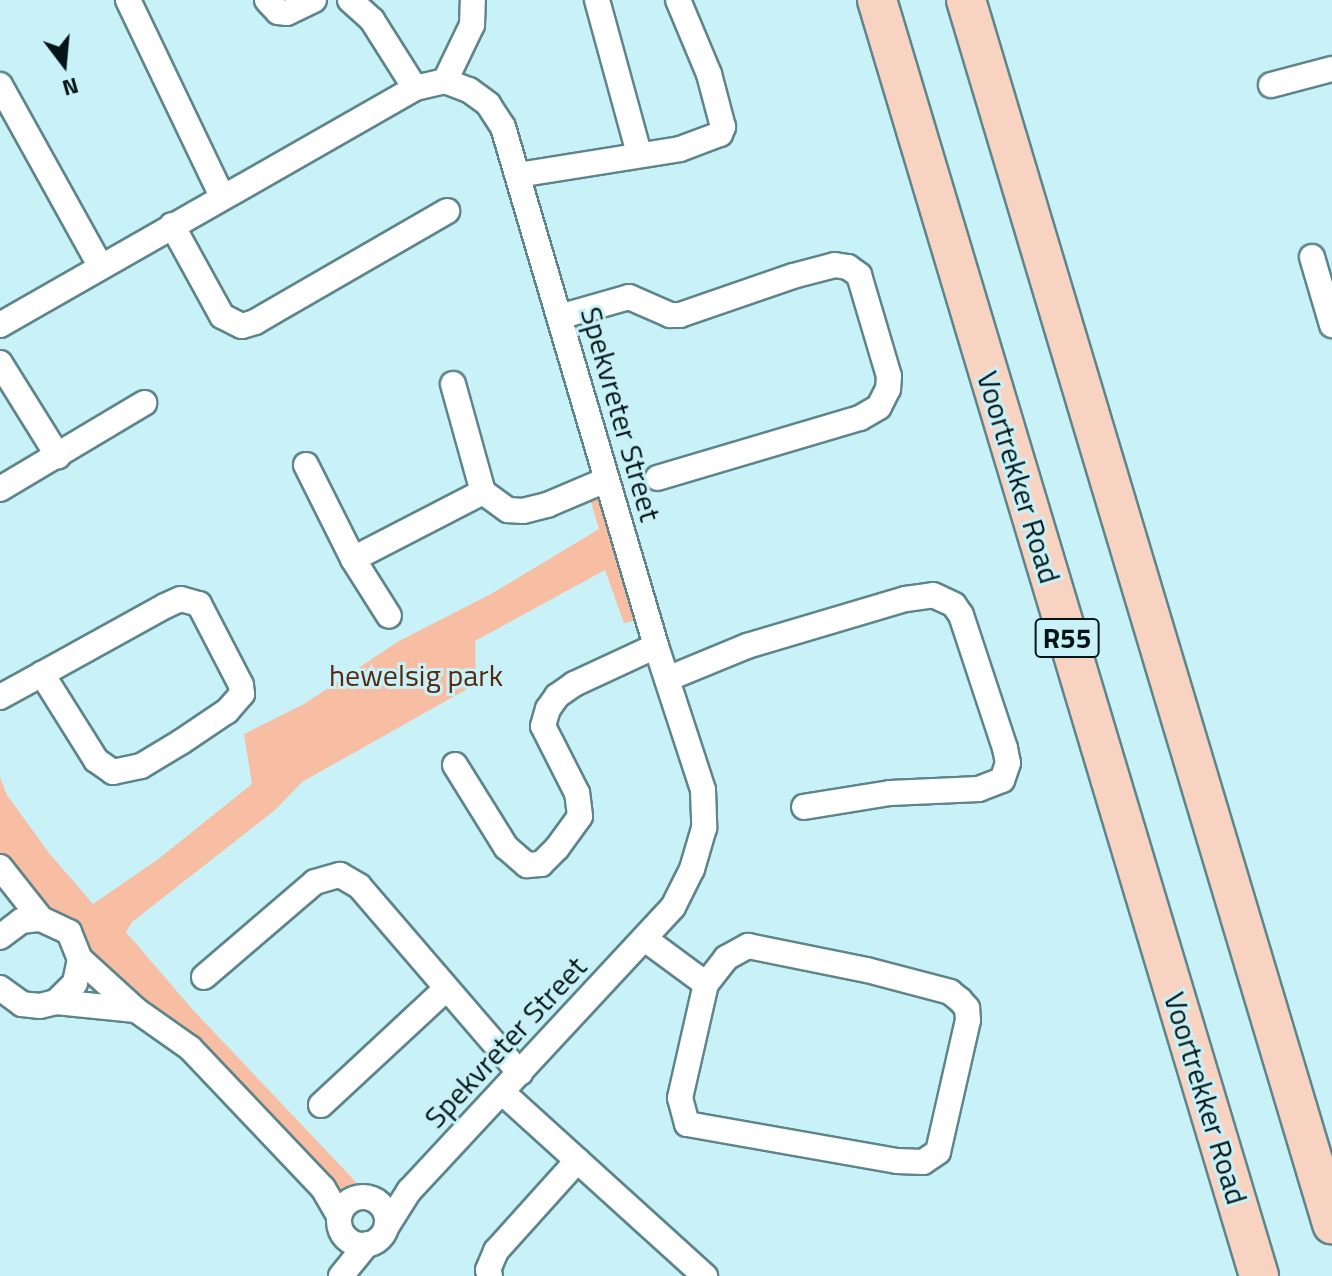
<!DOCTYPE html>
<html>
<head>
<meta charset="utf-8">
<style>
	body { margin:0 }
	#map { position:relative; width:1332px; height:1276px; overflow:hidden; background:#c8f2f7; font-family:"Titillium Web",sans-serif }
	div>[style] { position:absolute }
	.green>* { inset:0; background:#f8bea4 }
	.roads { filter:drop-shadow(2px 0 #5e858a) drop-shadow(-2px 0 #5e858a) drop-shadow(0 2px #5e858a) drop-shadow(0 -2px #5e858a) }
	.street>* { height:24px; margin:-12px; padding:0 12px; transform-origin:12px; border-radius:12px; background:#fff }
	.street>.ring { margin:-12px; padding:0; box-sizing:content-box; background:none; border:24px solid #fff; border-radius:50% }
	.primary>* { height:38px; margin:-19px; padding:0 19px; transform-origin:19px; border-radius:19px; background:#f8d3c2 }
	span { translate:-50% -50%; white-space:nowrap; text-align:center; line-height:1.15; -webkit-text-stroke:6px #c8f2f7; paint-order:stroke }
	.shield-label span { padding:2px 6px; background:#c8f2f7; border:2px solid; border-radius:6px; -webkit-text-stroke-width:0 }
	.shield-label { font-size:28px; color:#051416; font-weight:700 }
	.street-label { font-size:30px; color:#051416 }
	.park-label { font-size:30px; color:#572912 }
	.north { position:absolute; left:24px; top:24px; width:80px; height:80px; -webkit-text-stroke:6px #c8f2f7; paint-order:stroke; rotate:164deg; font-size:22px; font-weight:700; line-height:32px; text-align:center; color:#051416 }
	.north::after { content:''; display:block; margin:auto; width:28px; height:36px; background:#051416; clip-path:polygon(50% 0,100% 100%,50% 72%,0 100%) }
</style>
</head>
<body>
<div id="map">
	<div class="green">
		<div style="clip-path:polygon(611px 495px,648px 618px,624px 623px,605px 570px,475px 641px,476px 684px,302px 782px,275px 810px,132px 922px,126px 932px,193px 1010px,355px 1181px,361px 1197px,323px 1188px,136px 1010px,0 861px,0 777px,7px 795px,49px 853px,93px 904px,157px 860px,252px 784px,244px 734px,304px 704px,399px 641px,491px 594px,599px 529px,590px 499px)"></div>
	</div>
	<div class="roads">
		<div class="street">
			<div style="left:128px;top:0;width:217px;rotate:64.4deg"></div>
			<div style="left:267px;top:0;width:16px;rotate:47deg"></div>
			<div style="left:278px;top:12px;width:9px;rotate:6deg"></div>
			<div style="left:287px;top:13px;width:30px;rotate:-26deg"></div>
			<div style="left:350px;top:0;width:30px;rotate:42deg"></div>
			<div style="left:372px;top:20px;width:80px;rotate:57.7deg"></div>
			<div style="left:597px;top:0;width:160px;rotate:74.7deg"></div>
			<div style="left:445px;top:81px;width:62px;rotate:-64.3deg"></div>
			<div style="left:472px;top:25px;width:25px;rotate:-88deg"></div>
			<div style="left:0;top:85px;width:208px;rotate:61deg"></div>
			<div style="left:1271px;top:85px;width:63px;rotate:-14.7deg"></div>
			<div style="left:518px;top:175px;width:164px;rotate:-9.1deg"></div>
			<div style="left:680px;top:149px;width:43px;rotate:-20.6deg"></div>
			<div style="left:720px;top:134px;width:8px;rotate:-67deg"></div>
			<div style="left:723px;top:127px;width:55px;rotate:-104.8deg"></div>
			<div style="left:709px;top:74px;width:80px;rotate:-112.7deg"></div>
			<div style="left:172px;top:225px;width:104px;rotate:61.2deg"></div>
			<div style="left:222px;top:316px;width:22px;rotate:27deg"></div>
			<div style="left:242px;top:326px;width:14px;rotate:-17deg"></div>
			<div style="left:255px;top:322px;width:222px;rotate:-30deg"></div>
			<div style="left:1312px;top:257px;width:71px;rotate:73.6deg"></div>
			<div style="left:559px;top:317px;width:73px;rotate:-15.9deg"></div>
			<div style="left:629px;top:297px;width:45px;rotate:23.7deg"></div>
			<div style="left:670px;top:315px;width:10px"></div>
			<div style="left:680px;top:315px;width:120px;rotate:-19deg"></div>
			<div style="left:793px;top:276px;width:43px;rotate:-14.7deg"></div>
			<div style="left:835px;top:265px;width:13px;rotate:9deg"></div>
			<div style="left:848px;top:267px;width:14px;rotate:36deg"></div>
			<div style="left:859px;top:275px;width:105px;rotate:73.5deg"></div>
			<div style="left:889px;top:376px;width:13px;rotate:94deg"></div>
			<div style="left:888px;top:389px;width:20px;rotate:117deg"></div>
			<div style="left:879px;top:407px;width:22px;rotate:150deg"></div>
			<div style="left:860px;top:418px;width:211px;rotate:163.5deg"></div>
			<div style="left:0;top:325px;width:478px;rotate:-29.7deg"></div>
			<div style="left:415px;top:88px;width:31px;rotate:-13deg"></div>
			<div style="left:445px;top:81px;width:26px;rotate:21deg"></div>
			<div style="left:469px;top:90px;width:24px;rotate:36deg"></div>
			<div style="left:488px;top:104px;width:27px;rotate:57deg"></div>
			<div style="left:503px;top:127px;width:541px;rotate:73.57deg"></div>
			<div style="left:656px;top:646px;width:151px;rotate:71.9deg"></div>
			<div style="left:703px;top:790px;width:38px;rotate:88deg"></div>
			<div style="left:704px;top:828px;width:43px;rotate:106.3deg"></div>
			<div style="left:692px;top:869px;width:42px;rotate:116.6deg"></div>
			<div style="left:673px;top:907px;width:388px;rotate:132.9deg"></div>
			<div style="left:409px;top:1191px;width:41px;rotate:122.2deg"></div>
			<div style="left:0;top:363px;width:110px;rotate:58.1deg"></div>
			<div style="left:453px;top:384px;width:112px;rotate:74.5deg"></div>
			<div style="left:306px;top:465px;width:105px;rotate:63.4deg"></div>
			<div style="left:353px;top:559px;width:67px;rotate:57.7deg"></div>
			<div style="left:0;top:489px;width:168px;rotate:-30.8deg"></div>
			<div style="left:353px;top:559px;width:146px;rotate:-27.3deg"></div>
			<div style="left:483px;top:492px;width:31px;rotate:36deg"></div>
			<div style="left:508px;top:510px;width:15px;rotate:4deg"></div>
			<div style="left:523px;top:511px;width:25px;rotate:-14deg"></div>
			<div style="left:547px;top:505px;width:64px;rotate:-23deg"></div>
			<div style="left:667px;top:679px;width:87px;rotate:-22.4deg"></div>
			<div style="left:747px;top:646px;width:166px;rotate:-16.5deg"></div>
			<div style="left:906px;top:599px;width:27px;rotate:-8deg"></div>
			<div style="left:933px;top:595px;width:23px;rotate:25deg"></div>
			<div style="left:954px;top:605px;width:12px;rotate:55deg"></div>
			<div style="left:961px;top:615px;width:140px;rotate:71.7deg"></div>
			<div style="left:1005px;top:748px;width:15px;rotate:79deg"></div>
			<div style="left:1008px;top:763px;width:18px;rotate:109deg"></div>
			<div style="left:1002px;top:780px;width:25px;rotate:159deg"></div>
			<div style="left:979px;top:789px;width:89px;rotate:177.4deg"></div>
			<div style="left:890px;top:793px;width:87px;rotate:170.8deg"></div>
			<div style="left:0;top:697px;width:48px;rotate:-28.7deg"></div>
			<div style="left:42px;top:674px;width:141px;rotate:-28.9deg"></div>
			<div style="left:165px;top:606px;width:17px;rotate:-24deg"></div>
			<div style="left:181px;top:599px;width:19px;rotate:16deg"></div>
			<div style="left:199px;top:604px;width:91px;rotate:62.6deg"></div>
			<div style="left:241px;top:685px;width:9px;rotate:84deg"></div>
			<div style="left:242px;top:694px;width:23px;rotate:131deg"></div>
			<div style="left:227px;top:711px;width:55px;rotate:146deg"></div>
			<div style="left:181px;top:742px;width:47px;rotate:149deg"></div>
			<div style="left:141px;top:766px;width:29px;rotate:168deg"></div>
			<div style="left:113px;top:772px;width:21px;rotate:-145deg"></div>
			<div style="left:96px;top:760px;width:102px;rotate:-122.1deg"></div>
			<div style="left:455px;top:765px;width:97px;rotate:58.1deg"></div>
			<div style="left:506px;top:847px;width:28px;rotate:41deg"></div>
			<div style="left:527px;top:865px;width:14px;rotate:-4deg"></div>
			<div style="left:541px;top:864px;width:23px;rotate:-45deg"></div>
			<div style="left:557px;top:848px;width:39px;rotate:-54deg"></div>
			<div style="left:580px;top:816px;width:23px;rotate:-97deg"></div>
			<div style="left:577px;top:793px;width:75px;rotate:-116.9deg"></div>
			<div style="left:543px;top:726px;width:18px;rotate:-74deg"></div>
			<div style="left:548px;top:709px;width:16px;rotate:-55deg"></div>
			<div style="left:557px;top:696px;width:21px;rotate:-35deg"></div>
			<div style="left:574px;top:684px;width:90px;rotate:-24.9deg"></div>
			<div style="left:0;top:867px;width:66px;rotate:51.7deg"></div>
			<div style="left:0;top:937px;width:26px;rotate:-37deg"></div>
			<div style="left:21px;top:921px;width:20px;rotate:-6deg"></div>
			<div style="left:41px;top:919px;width:31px;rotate:25deg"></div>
			<div style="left:69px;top:932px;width:29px;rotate:68deg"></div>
			<div style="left:80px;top:959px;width:25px;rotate:102deg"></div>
			<div style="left:75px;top:983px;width:27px;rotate:135deg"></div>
			<div style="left:56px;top:1002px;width:16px;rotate:166deg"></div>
			<div style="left:40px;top:1006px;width:18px;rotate:-174deg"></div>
			<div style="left:22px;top:1004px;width:27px;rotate:-144deg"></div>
			<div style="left:645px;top:939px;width:76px;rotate:36.4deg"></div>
			<div style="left:748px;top:946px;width:121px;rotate:11.4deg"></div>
			<div style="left:867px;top:970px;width:86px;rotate:14.8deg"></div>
			<div style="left:950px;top:992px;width:13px;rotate:39deg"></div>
			<div style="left:960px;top:1000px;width:11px;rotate:49deg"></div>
			<div style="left:967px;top:1008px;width:12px;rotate:85deg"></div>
			<div style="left:968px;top:1020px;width:135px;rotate:102.8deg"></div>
			<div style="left:938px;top:1152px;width:18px;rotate:146deg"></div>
			<div style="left:923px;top:1162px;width:26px;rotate:-178deg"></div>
			<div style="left:897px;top:1161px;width:213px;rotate:-170deg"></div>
			<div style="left:687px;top:1124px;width:27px;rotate:-105deg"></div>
			<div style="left:680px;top:1098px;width:117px;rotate:-77.2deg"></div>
			<div style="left:706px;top:984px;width:33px;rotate:-52deg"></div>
			<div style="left:726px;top:958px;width:25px;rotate:-29deg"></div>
			<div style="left:80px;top:959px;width:76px;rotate:42.3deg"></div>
			<div style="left:136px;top:1010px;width:66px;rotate:35.1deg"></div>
			<div style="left:190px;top:1048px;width:193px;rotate:46.5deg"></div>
			<div style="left:323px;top:1188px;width:32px;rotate:60deg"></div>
			<div style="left:204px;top:977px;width:146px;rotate:-40.6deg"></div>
			<div style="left:315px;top:882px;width:26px;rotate:-16deg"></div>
			<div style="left:340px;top:875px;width:22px;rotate:30deg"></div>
			<div style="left:359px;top:886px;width:247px;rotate:49.3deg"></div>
			<div style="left:56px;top:1002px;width:80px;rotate:5.7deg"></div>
			<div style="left:503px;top:1093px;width:273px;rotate:42.2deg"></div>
			<div style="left:321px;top:1105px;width:171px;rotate:-42.9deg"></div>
			<div class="ring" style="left:339px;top:1197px;width:24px;height:24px"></div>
			<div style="left:341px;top:1276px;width:41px;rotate:-50.9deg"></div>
			<div style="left:490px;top:1276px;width:6px;rotate:-108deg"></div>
			<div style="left:488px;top:1270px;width:21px;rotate:-67deg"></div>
			<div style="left:496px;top:1251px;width:122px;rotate:-48deg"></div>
		</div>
		<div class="primary">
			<div style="left:877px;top:0;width:1332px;rotate:73.33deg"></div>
			<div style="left:966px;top:0;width:1278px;rotate:73.35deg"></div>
		</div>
	</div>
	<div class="shield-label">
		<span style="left:1067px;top:638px">R55</span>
	</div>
	<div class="street-label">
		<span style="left:621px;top:414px;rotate:74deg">Spekvreter Street</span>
		<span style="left:1019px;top:477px;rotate:73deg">Voortrekker Road</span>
		<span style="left:505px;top:1042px;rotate:-47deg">Spekvreter Street</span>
		<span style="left:1206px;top:1098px;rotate:73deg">Voortrekker Road</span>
	</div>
	<div class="park-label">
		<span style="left:416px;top:675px">hewelsig park</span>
	</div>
	<div class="north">N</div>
</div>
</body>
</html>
